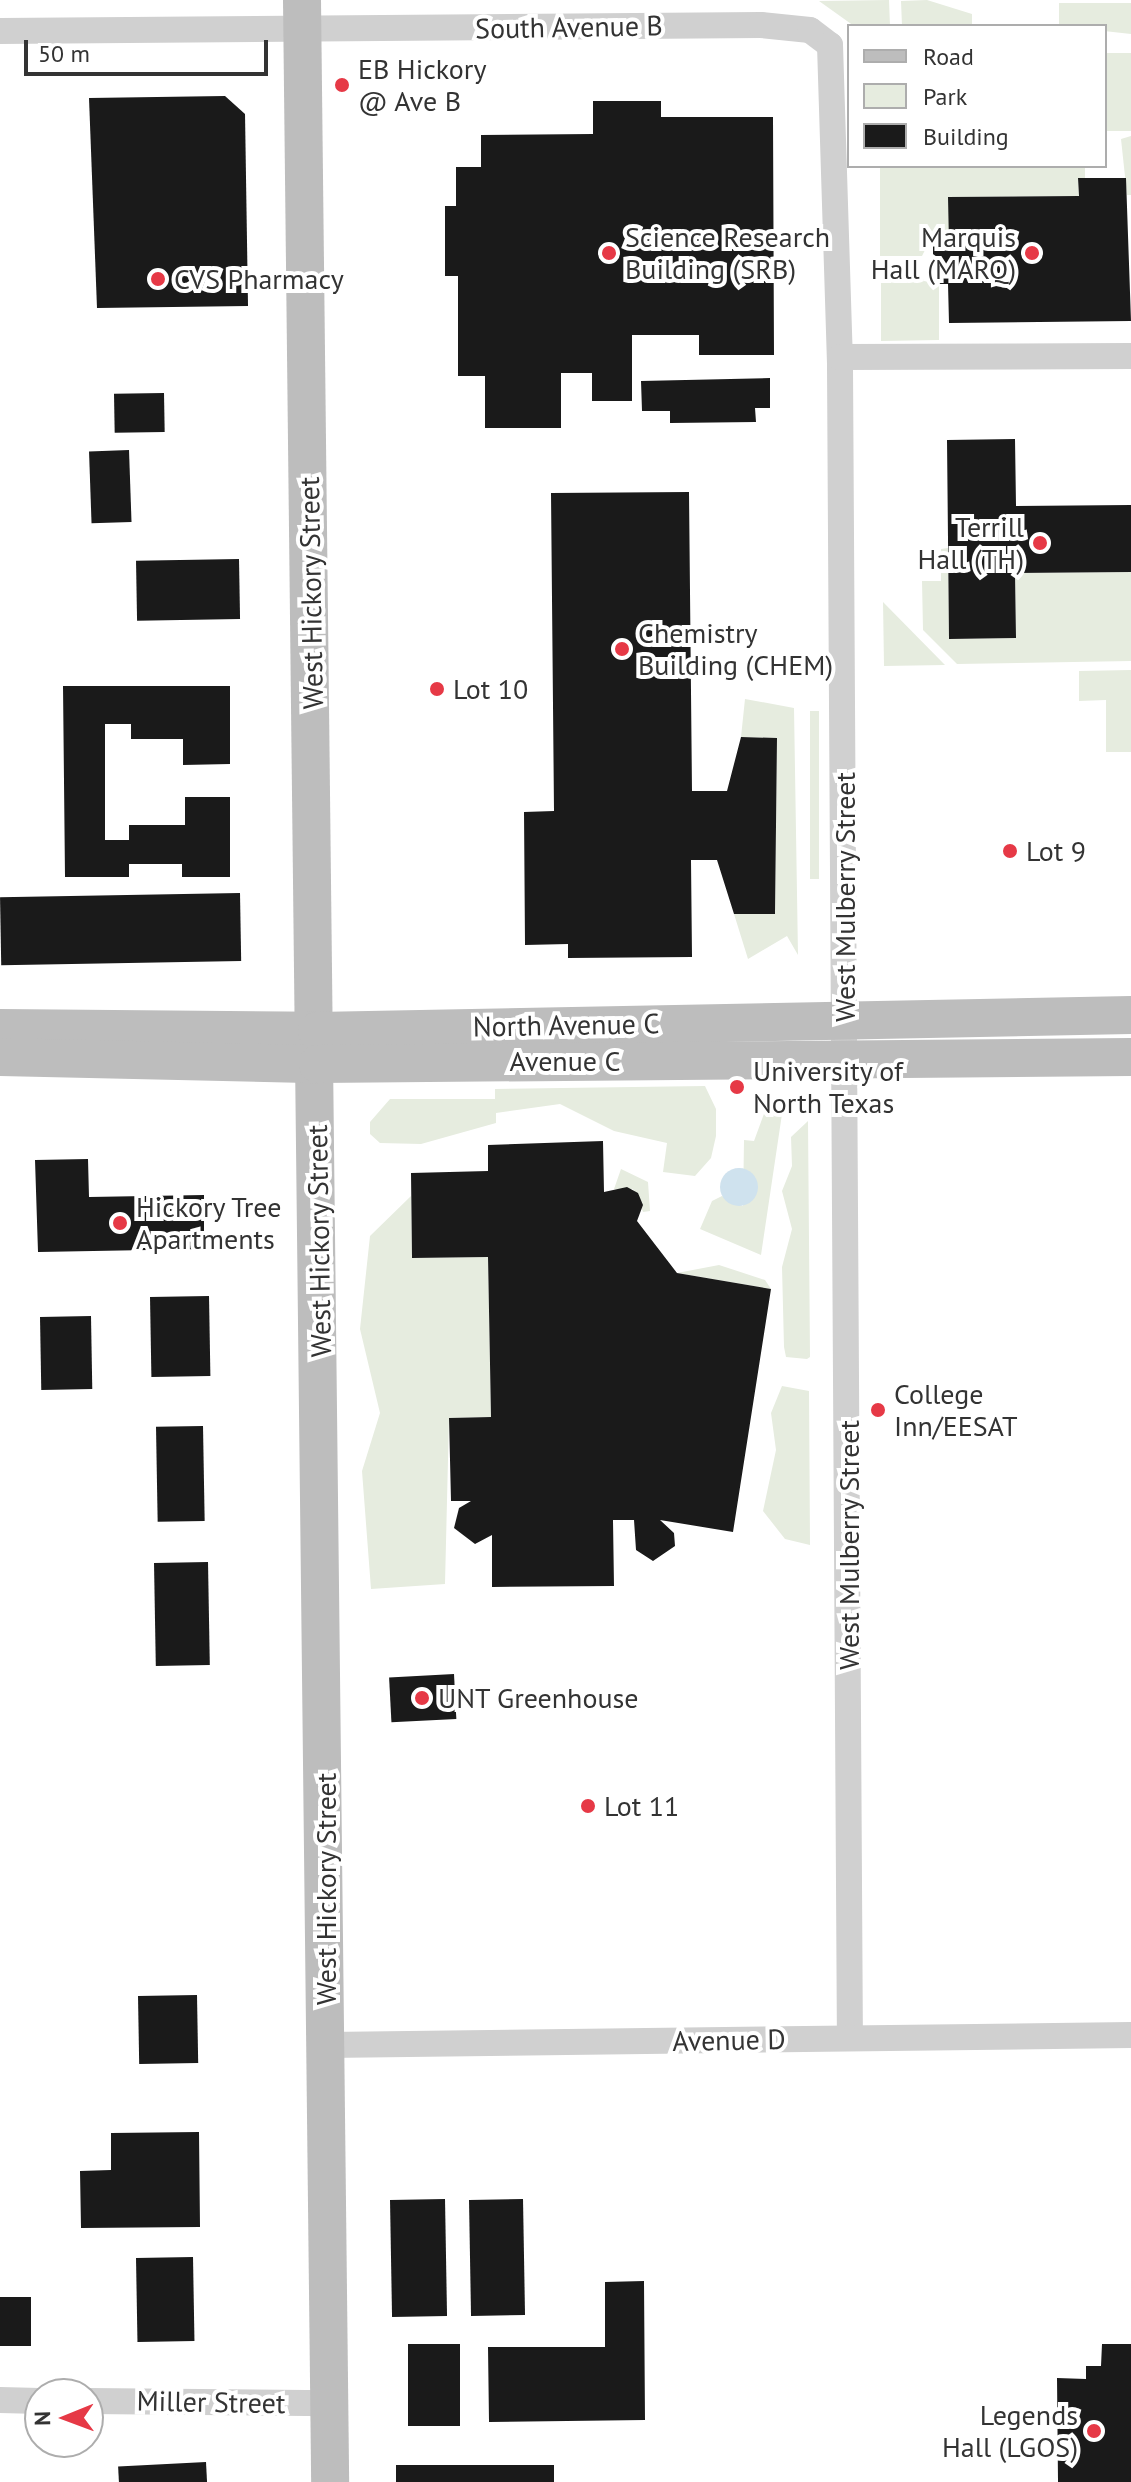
<!DOCTYPE html>
<html>
<head>
<meta charset="utf-8">
<style>
	body { margin:0 }
	#map { position:relative; width:1131px; height:2482px; overflow:hidden; background:#fff; font-family:"PT Sans",sans-serif }
	div>[style] { position:absolute }
	.green>* { inset:0; background:#e6ecdf; transform-origin:0 0 }
	.water>* { inset:0; background:#cfe2ee }
	.round { border-radius:50% }
	.building>* { inset:0; background:#1a1a1a; transform-origin:0 0 }
	.street>* { height:26px; margin:-13px; padding:0 13px; transform-origin:13px; border-radius:13px; background:#d0d0d0 }
	.secondary>* { height:38px; margin:-19px; padding:0 19px; transform-origin:19px; border-radius:19px; background:#bdbdbd }
	.dots>* { width:22px; height:22px; translate:-50% -50%; box-sizing:border-box; border:4px solid #fff; border-radius:50% }
	span { translate:-50% -50%; white-space:nowrap; text-align:center; line-height:1.15; -webkit-text-stroke:8px #fff; paint-order:stroke }
	.street-label { font-size:28px; color:#333 }
	.poi-label { font-size:28px; color:#333 }
	.left { translate:0 -50%; text-align:left }
	.right { translate:-100% -50%; text-align:right }
	.legend { position:absolute; left:847px; top:24px; width:260px; height:144px; box-sizing:border-box; background:#fff; border:2px solid #adadad; margin:0; padding:10px 14px; list-style:none; font-size:24px; color:#333 }
	.legend li { display:flex; align-items:center; gap:16px; height:40px }
	.legend b { width:40px; border:2px solid #adadad }
	.north { position:absolute; left:24px; top:2378px; width:80px; height:80px; box-sizing:border-box; background:#fff; border:2px solid #adadad; border-radius:50%; rotate:269deg; font-size:22px; font-weight:700; line-height:32px; text-align:center; color:#333 }
	.north::after { content:''; display:block; margin:auto; width:28px; height:36px; background:#e63946; clip-path:polygon(50% 0,100% 100%,50% 72%,0 100%) }
	.scale { position:absolute; left:24px; top:40px; width:244px; height:36px; box-sizing:border-box; border:4px solid #333; border-top:0; padding-left:10px; font-size:24px; line-height:28px; white-space:nowrap; color:#333; -webkit-text-stroke:6px #fff; paint-order:stroke }
</style>
</head>
<body>
<div id="map">
	<div class="green">
		<div style="clip-path:polygon(889px 0,890px 26px,854px 26px,819px 1px)"></div>
		<div style="clip-path:polygon(927px 0,972px 14px,972px 26px,902px 26px,901px 1px)"></div>
		<div style="clip-path:polygon(1059px 3px,1131px 3px,1131px 34px,1059px 26px)"></div>
		<div style="left:1105px;top:53px;width:26px;height:78px"></div>
		<div style="clip-path:polygon(1131px 136px,1131px 195px,1127px 195px,1121px 139px)"></div>
		<div style="clip-path:polygon(880px 166px,1085px 166px,1085px 178px,1078px 179px,1079px 196px,949px 197px,949px 244px,927px 246px,922px 256px,880px 256px)"></div>
		<div style="clip-path:polygon(918px 267px,924px 281px,939px 284px,939px 340px,881px 341px,881px 268px)"></div>
		<div style="clip-path:polygon(948px 548px,949px 639px,1016px 638px,1015px 573px,1131px 572px,1131px 661px,957px 664px,923px 630px,922px 581px,941px 581px,941px 549px)"></div>
		<div style="clip-path:polygon(883px 602px,945px 665px,884px 666px)"></div>
		<div style="clip-path:polygon(1131px 670px,1131px 752px,1106px 752px,1106px 700px,1079px 701px,1079px 671px)"></div>
		<div style="clip-path:polygon(745px 699px,794px 708px,798px 955px,787px 936px,748px 959px,734px 914px,775px 914px,777px 738px,741px 737px)"></div>
		<div style="left:810px;top:711px;width:9px;height:168px"></div>
		<div style="clip-path:polygon(705px 1086px,716px 1109px,716px 1136px,711px 1158px,695px 1176px,663px 1172px,667px 1143px,614px 1131px,560px 1104px,496px 1113px,496px 1123px,421px 1144px,380px 1143px,370px 1134px,370px 1122px,390px 1099px,495px 1099px,495px 1089px)"></div>
		<div style="clip-path:polygon(765px 1111px,782px 1114px,761px 1255px,700px 1229px,712px 1201px,722px 1196px,743px 1206px,744px 1140px,754px 1141px)"></div>
		<div style="clip-path:polygon(808px 1121px,810px 1357px,807px 1359px,786px 1357px,784px 1347px,782px 1267px,792px 1229px,782px 1191px,792px 1166px,791px 1137px)"></div>
		<div style="clip-path:polygon(621px 1169px,648px 1182px,650px 1211px,643px 1212px,633px 1189px,614px 1189px)"></div>
		<div style="clip-path:polygon(411px 1196px,412px 1258px,488px 1257px,491px 1417px,449px 1418px,445px 1584px,371px 1589px,362px 1471px,380px 1413px,360px 1329px,370px 1236px)"></div>
		<div style="clip-path:polygon(719px 1265px,765px 1280px,771px 1289px,677px 1273px)"></div>
		<div style="clip-path:polygon(782px 1386px,809px 1391px,810px 1545px,785px 1539px,763px 1511px,776px 1450px,771px 1413px)"></div>
	</div>
	<div class="water">
		<div class="round" style="left:720px;top:1168px;width:38px;height:38px"></div>
	</div>
	<div class="building">
		<div style="clip-path:polygon(225px 96px,245px 114px,248px 306px,97px 308px,89px 98px)"></div>
		<div style="clip-path:polygon(593px 101px,661px 101px,661px 117px,773px 117px,774px 355px,699px 355px,699px 335px,632px 335px,632px 401px,592px 401px,592px 373px,561px 373px,561px 428px,485px 428px,485px 376px,458px 376px,458px 276px,445px 276px,445px 206px,456px 206px,456px 167px,481px 167px,481px 135px,593px 134px)"></div>
		<div style="clip-path:polygon(1078px 178px,1126px 178px,1131px 321px,949px 323px,948px 284px,933px 284px,933px 244px,949px 244px,948px 197px,1079px 196px)"></div>
		<div style="clip-path:polygon(770px 378px,770px 408px,755px 408px,756px 422px,670px 423px,670px 411px,642px 411px,641px 381px)"></div>
		<div style="left:164px;top:393px;width:39px;height:50px;rotate:89deg"></div>
		<div style="clip-path:polygon(1015px 439px,1016px 506px,1131px 505px,1131px 572px,1015px 573px,1016px 638px,949px 639px,947px 440px)"></div>
		<div style="left:129px;top:450px;width:72px;height:40px;rotate:88deg"></div>
		<div style="clip-path:polygon(689px 492px,692px 791px,727px 791px,741px 737px,777px 738px,775px 914px,734px 914px,717px 860px,691px 860px,692px 957px,568px 958px,568px 944px,525px 945px,524px 812px,554px 811px,551px 493px)"></div>
		<div style="left:239px;top:559px;width:60px;height:103px;rotate:89deg"></div>
		<div style="clip-path:polygon(63px 686px,230px 686px,230px 764px,183px 765px,183px 739px,131px 739px,131px 724px,105px 724px,105px 840px,129px 840px,129px 825px,185px 825px,185px 797px,230px 797px,230px 877px,182px 877px,182px 864px,129px 864px,129px 877px,65px 877px)"></div>
		<div style="left:240px;top:893px;width:68px;height:240px;rotate:89deg"></div>
		<div style="clip-path:polygon(603px 1141px,604px 1192px,627px 1187px,638px 1193px,643px 1205px,637px 1221px,677px 1273px,771px 1289px,733px 1532px,660px 1520px,674px 1533px,675px 1546px,653px 1561px,636px 1550px,634px 1520px,613px 1520px,614px 1586px,492px 1587px,492px 1535px,475px 1544px,454px 1528px,459px 1508px,471px 1501px,451px 1501px,449px 1418px,491px 1417px,488px 1257px,412px 1258px,411px 1173px,488px 1171px,488px 1145px)"></div>
		<div style="clip-path:polygon(88px 1159px,89px 1197px,204px 1195px,204px 1249px,38px 1252px,35px 1160px)"></div>
		<div style="left:209px;top:1296px;width:80px;height:59px;rotate:89deg"></div>
		<div style="left:91px;top:1316px;width:73px;height:51px;rotate:89deg"></div>
		<div style="left:203px;top:1426px;width:95px;height:47px;rotate:89deg"></div>
		<div style="left:208px;top:1562px;width:103px;height:54px;rotate:89deg"></div>
		<div style="left:454px;top:1674px;width:45px;height:65px;rotate:87deg"></div>
		<div style="left:197px;top:1995px;width:68px;height:59px;rotate:89deg"></div>
		<div style="clip-path:polygon(199px 2132px,200px 2227px,81px 2228px,80px 2171px,111px 2170px,111px 2133px)"></div>
		<div style="left:445px;top:2199px;width:117px;height:55px;rotate:89deg"></div>
		<div style="left:523px;top:2199px;width:116px;height:54px;rotate:89deg"></div>
		<div style="left:193px;top:2257px;width:84px;height:57px;rotate:89deg"></div>
		<div style="clip-path:polygon(644px 2281px,645px 2420px,489px 2422px,488px 2347px,605px 2347px,605px 2282px)"></div>
		<div style="left:0;top:2297px;width:31px;height:49px"></div>
		<div style="left:408px;top:2344px;width:52px;height:82px"></div>
		<div style="clip-path:polygon(1102px 2344px,1131px 2344px,1131px 2482px,1058px 2482px,1057px 2378px,1086px 2379px,1086px 2366px,1101px 2366px)"></div>
		<div style="left:206px;top:2462px;width:20px;height:88px;rotate:87deg"></div>
		<div style="left:554px;top:2465px;width:17px;height:158px;rotate:90deg"></div>
	</div>
	<div class="street">
		<div style="left:0;top:31px;width:761px;rotate:-0.45deg"></div>
		<div style="left:761px;top:25px;width:49px;rotate:5.8deg"></div>
		<div style="left:810px;top:30px;width:25px;rotate:37deg"></div>
		<div style="left:830px;top:45px;width:322px;rotate:88.2deg"></div>
		<div style="left:840px;top:367px;width:1671px;rotate:89.66deg"></div>
		<div style="left:840px;top:357px;width:291px;rotate:-0.2deg"></div>
		<div style="left:327px;top:2045px;width:804px;rotate:-0.71deg"></div>
		<div style="left:0;top:2400px;width:40px;rotate:1.4deg"></div>
		<div style="left:88px;top:2401px;width:245px;rotate:0.5deg"></div>
	</div>
	<div class="secondary">
		<div style="left:302px;top:0;width:2482px;rotate:89.35deg"></div>
		<div style="left:0;top:1028px;width:317px;rotate:0.5deg"></div>
		<div style="left:317px;top:1031px;width:814px;rotate:-1.13deg"></div>
		<div style="left:0;top:1057px;width:318px;rotate:1.3deg"></div>
		<div style="left:318px;top:1064px;width:813px;rotate:-0.49deg"></div>
	</div>
	<div class="dots">
		<div style="left:342px;top:85px;background:#e63946"></div>
		<div style="left:609px;top:253px;background:#e63946"></div>
		<div style="left:1032px;top:253px;background:#e63946"></div>
		<div style="left:158px;top:279px;background:#e63946"></div>
		<div style="left:1040px;top:543px;background:#e63946"></div>
		<div style="left:622px;top:649px;background:#e63946"></div>
		<div style="left:437px;top:689px;background:#e63946"></div>
		<div style="left:1010px;top:851px;background:#e63946"></div>
		<div style="left:737px;top:1087px;background:#e63946"></div>
		<div style="left:120px;top:1223px;background:#e63946"></div>
		<div style="left:878px;top:1410px;background:#e63946"></div>
		<div style="left:422px;top:1698px;background:#e63946"></div>
		<div style="left:588px;top:1806px;background:#e63946"></div>
		<div style="left:1094px;top:2431px;background:#e63946"></div>
	</div>
	<div class="street-label">
		<span style="left:569px;top:27px;rotate:-1deg">South Avenue B</span>
		<span style="left:311px;top:593px;rotate:-91deg">West Hickory Street</span>
		<span style="left:845px;top:897px;rotate:-90deg">West Mulberry Street</span>
		<span style="left:566px;top:1025px;rotate:-1deg">North Avenue C</span>
		<span style="left:565px;top:1061px">Avenue C</span>
		<span style="left:319px;top:1241px;rotate:-91deg">West Hickory Street</span>
		<span style="left:849px;top:1545px;rotate:-90deg">West Mulberry Street</span>
		<span style="left:326px;top:1889px;rotate:-90deg">West Hickory Street</span>
		<span style="left:729px;top:2040px;rotate:-1deg">Avenue D</span>
		<span style="left:211px;top:2402px;rotate:1deg">Miller Street</span>
	</div>
	<div class="poi-label">
		<span class="left" style="left:358px;top:85px">EB Hickory<br>@ Ave B</span>
		<span class="left" style="left:625px;top:253px">Science Research<br>Building (SRB)</span>
		<span class="right" style="left:1016px;top:253px">Marquis<br>Hall (MARQ)</span>
		<span class="left" style="left:174px;top:279px">CVS Pharmacy</span>
		<span class="right" style="left:1024px;top:543px">Terrill<br>Hall (TH)</span>
		<span class="left" style="left:638px;top:649px">Chemistry<br>Building (CHEM)</span>
		<span class="left" style="left:453px;top:689px">Lot 10</span>
		<span class="left" style="left:1026px;top:851px">Lot 9</span>
		<span class="left" style="left:753px;top:1087px">University of<br>North Texas</span>
		<span class="left" style="left:136px;top:1223px">Hickory Tree<br>Apartments</span>
		<span class="left" style="left:894px;top:1410px">College<br>Inn/EESAT</span>
		<span class="left" style="left:438px;top:1698px">UNT Greenhouse</span>
		<span class="left" style="left:604px;top:1806px">Lot 11</span>
		<span class="right" style="left:1078px;top:2431px">Legends<br>Hall (LGOS)</span>
	</div>
	<ul class="legend">
	<li><b style="height:10px;background:#bdbdbd"></b>Road</li>
	<li><b style="height:22px;background:#e6ecdf"></b>Park</li>
	<li><b style="height:22px;background:#1a1a1a"></b>Building</li>
	</ul>
	<div class="north">N</div>
	<div class="scale">50 m</div>
</div>
</body>
</html>
